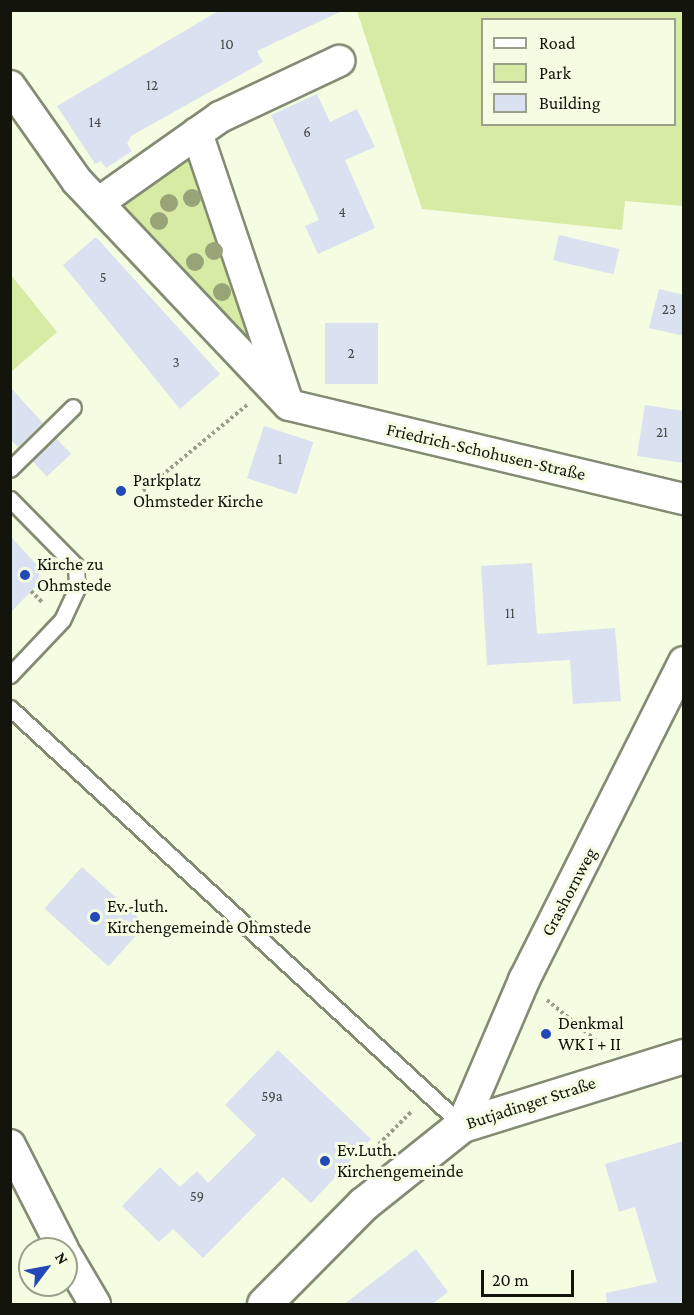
<!DOCTYPE html>
<html>
<head>
<meta charset="utf-8">
<style>
	body { margin:0 }
	#map { position:relative; width:694px; height:1315px; overflow:hidden; background:#f4fce2; font-family:"Crimson Pro",serif }
	div>[style] { position:absolute }
	.green>* { inset:0; background:#d7eba4 }
	.building>* { inset:0; background:#dae1f0; transform-origin:0 0 }
	.path>* { height:4px; margin-top:-2px; transform-origin:0; background:repeating-linear-gradient(90deg,#999f8c 0 3px,transparent 0 6px) }
	.roads { filter:drop-shadow(2px 0 #848b73) drop-shadow(-2px 0 #848b73) drop-shadow(0 2px #848b73) drop-shadow(0 -2px #848b73) }
	.lane>* { height:15px; margin:-7.5px; padding:0 7.5px; transform-origin:7.5px; border-radius:7.5px; background:#fff }
	.street>* { height:30px; margin:-15px; padding:0 15px; transform-origin:15px; border-radius:15px; background:#fff }
	.secondary>* { height:33px; margin:-16.5px; padding:0 16.5px; transform-origin:16.5px; border-radius:16.5px; background:#fff }
	.trees>* { width:18px; height:18px; margin:-9px; border-radius:50%; background:#99a378 }
	.dots>* { width:16px; height:16px; translate:-50% -50%; box-sizing:border-box; border:3px solid #f4fce2; border-radius:50% }
	span { translate:-50% -50%; white-space:nowrap; text-align:center; line-height:1.15; -webkit-text-stroke:6px #f4fce2; paint-order:stroke }
	.number-label { font-size:15px; color:#454845 }
	.number-label span { -webkit-text-stroke-width:0 }
	.street-label { font-size:18px; color:#13150c }
	.poi-label { font-size:18px; color:#13150c }
	.left { translate:0 -50%; text-align:left }
	.frame { position:absolute; inset:0; border:12px solid #13150c; pointer-events:none }
	.legend { position:absolute; left:481px; top:18px; width:195px; height:108px; box-sizing:border-box; background:#f4fce2; border:2px solid #9aa08c; margin:0; padding:8px 10px; list-style:none; font-size:18px; color:#13150c }
	.legend li { display:flex; align-items:center; gap:12px; height:30px }
	.legend b { width:30px; border:2px solid #9aa08c }
	.north { position:absolute; left:18px; top:1237px; width:60px; height:60px; box-sizing:border-box; background:#f4fce2; border:2px solid #9aa08c; border-radius:50%; rotate:58deg; font-size:16px; font-weight:700; line-height:24px; text-align:center; color:#13150c }
	.north::after { content:''; display:block; margin:auto; width:21px; height:27px; background:#2249b7; clip-path:polygon(50% 0,100% 100%,50% 72%,0 100%) }
	.scale { position:absolute; left:481px; top:1270px; width:93px; height:27px; box-sizing:border-box; border:3px solid #13150c; border-top:0; padding-left:8px; font-size:18px; line-height:21px; white-space:nowrap; color:#13150c; -webkit-text-stroke:4px #f4fce2; paint-order:stroke }
</style>
</head>
<body>
<div id="map">
	<div class="green">
		<div style="clip-path:polygon(evenodd,357px 11px,683px 11px,683px 206px,625px 201px,622px 230px,422px 209px,357px 11px,482px 20px,674px 20px,674px 124px,482px 124px,482px 20px)"></div>
		<div style="clip-path:polygon(191px 153px,262px 359px,117px 206px)"></div>
		<div style="clip-path:polygon(11px 275px,57px 332px,11px 372px,10px 372px)"></div>
	</div>
	<div class="building">
		<div style="clip-path:polygon(220px 10px,344px 10px,257px 51px,263px 62px,131px 136px,127px 144px,132px 151px,106px 168px,101px 161px,95px 164px,57px 106px)"></div>
		<div style="clip-path:polygon(317px 94px,330px 122px,357px 109px,375px 147px,345px 160px,375px 228px,318px 254px,305px 226px,319px 220px,271px 115px)"></div>
		<div style="left:559px;top:235px;width:62px;height:26px;rotate:13deg"></div>
		<div style="clip-path:polygon(96px 237px,220px 374px,180px 409px,63px 265px)"></div>
		<div style="clip-path:polygon(659px 289px,684px 295px,684px 336px,649px 328px)"></div>
		<div style="left:325px;top:323px;width:53px;height:61px"></div>
		<div style="clip-path:polygon(10px 387px,43px 423px,18px 447px,10px 439px)"></div>
		<div style="clip-path:polygon(645px 405px,684px 411px,684px 463px,637px 456px)"></div>
		<div style="left:264px;top:426px;width:52px;height:55px;rotate:18deg"></div>
		<div style="left:56px;top:438px;width:22px;height:33px;rotate:47deg"></div>
		<div style="clip-path:polygon(10px 536px,39px 567px,39px 583px,10px 613px)"></div>
		<div style="clip-path:polygon(532px 563px,537px 634px,615px 628px,621px 701px,573px 704px,570px 660px,487px 665px,481px 566px)"></div>
		<div style="left:82px;top:867px;width:86px;height:56px;rotate:42deg"></div>
		<div style="clip-path:polygon(278px 1050px,371px 1139px,311px 1203px,283px 1177px,203px 1258px,173px 1229px,159px 1242px,122px 1206px,160px 1167px,180px 1187px,197px 1171px,208px 1183px,256px 1135px,225px 1105px)"></div>
		<div style="clip-path:polygon(684px 1141px,684px 1305px,607px 1305px,606px 1293px,657px 1282px,635px 1207px,619px 1212px,605px 1164px)"></div>
		<div style="clip-path:polygon(416px 1249px,448px 1292px,431px 1305px,343px 1305px)"></div>
	</div>
	<div class="path">
		<div style="left:143px;top:491px;width:135px;rotate:-39.6deg"></div>
		<div style="left:31px;top:591px;width:18px;rotate:45deg"></div>
		<div style="left:547px;top:1000px;width:74px;rotate:39.5deg"></div>
		<div style="left:366px;top:1157px;width:66px;rotate:-45deg"></div>
	</div>
	<div class="roads">
		<div class="lane">
			<div style="left:10px;top:469px;width:88px;rotate:-44.5deg"></div>
			<div style="left:10px;top:499px;width:94px;rotate:45.4deg"></div>
			<div style="left:76px;top:566px;width:22px;rotate:87deg"></div>
			<div style="left:77px;top:588px;width:35px;rotate:115deg"></div>
			<div style="left:62px;top:620px;width:76px;rotate:133.4deg"></div>
			<div style="left:10px;top:708px;width:615px;rotate:42.69deg"></div>
		</div>
		<div class="street">
			<div style="left:10px;top:86px;width:116px;rotate:54.8deg"></div>
			<div style="left:77px;top:181px;width:308px;rotate:46.6deg"></div>
			<div style="left:289px;top:405px;width:406px;rotate:13.4deg"></div>
			<div style="left:197px;top:133px;width:279px;rotate:71.4deg"></div>
			<div style="left:98px;top:203px;width:149px;rotate:-35.2deg"></div>
			<div style="left:220px;top:117px;width:132px;rotate:-25.2deg"></div>
			<div style="left:462px;top:1125px;width:158px;rotate:-66.8deg"></div>
			<div style="left:524px;top:980px;width:356px;rotate:-63.3deg"></div>
			<div style="left:10px;top:1145px;width:117px;rotate:63deg"></div>
			<div style="left:66px;top:1255px;width:57px;rotate:59.4deg"></div>
		</div>
		<div class="secondary">
			<div style="left:264px;top:1304px;width:141px;rotate:-45.3deg"></div>
			<div style="left:363px;top:1204px;width:127px;rotate:-38.6deg"></div>
			<div style="left:462px;top:1125px;width:232px;rotate:-17.3deg"></div>
		</div>
	</div>
	<div class="trees">
		<div style="left:192px;top:198px"></div>
		<div style="left:169px;top:203px"></div>
		<div style="left:159px;top:221px"></div>
		<div style="left:214px;top:251px"></div>
		<div style="left:195px;top:262px"></div>
		<div style="left:222px;top:292px"></div>
	</div>
	<div class="dots">
		<div style="left:121px;top:491px;background:#2249b7"></div>
		<div style="left:25px;top:575px;background:#2249b7"></div>
		<div style="left:95px;top:917px;background:#2249b7"></div>
		<div style="left:546px;top:1034px;background:#2249b7"></div>
		<div style="left:325px;top:1161px;background:#2249b7"></div>
	</div>
	<div class="number-label">
		<span style="left:227px;top:45px">10</span>
		<span style="left:152px;top:86px">12</span>
		<span style="left:95px;top:123px">14</span>
		<span style="left:307px;top:133px">6</span>
		<span style="left:342px;top:213px">4</span>
		<span style="left:103px;top:278px">5</span>
		<span style="left:669px;top:310px">23</span>
		<span style="left:351px;top:354px">2</span>
		<span style="left:176px;top:363px">3</span>
		<span style="left:662px;top:433px">21</span>
		<span style="left:280px;top:460px">1</span>
		<span style="left:510px;top:614px">11</span>
		<span style="left:272px;top:1097px">59a</span>
		<span style="left:197px;top:1197px">59</span>
	</div>
	<div class="street-label">
		<span style="left:486px;top:452px;rotate:13deg">Friedrich-Schohusen-Straße</span>
		<span style="left:569px;top:892px;rotate:-62deg">Grashornweg</span>
		<span style="left:531px;top:1103px;rotate:-18deg">Butjadinger Straße</span>
	</div>
	<div class="poi-label">
		<span class="left" style="left:133px;top:491px">Parkplatz<br>Ohmsteder Kirche</span>
		<span class="left" style="left:37px;top:575px">Kirche zu<br>Ohmstede</span>
		<span class="left" style="left:107px;top:917px">Ev.-luth.<br>Kirchengemeinde Ohmstede</span>
		<span class="left" style="left:558px;top:1034px">Denkmal<br>WK I + II</span>
		<span class="left" style="left:337px;top:1161px">Ev.Luth.<br>Kirchengemeinde</span>
	</div>
	<div class="frame"></div>
	<ul class="legend">
	<li><b style="height:8px;background:#fff"></b>Road</li>
	<li><b style="height:16px;background:#d7eba4"></b>Park</li>
	<li><b style="height:16px;background:#dae1f0"></b>Building</li>
	</ul>
	<div class="north">N</div>
	<div class="scale">20 m</div>
</div>
</body>
</html>
